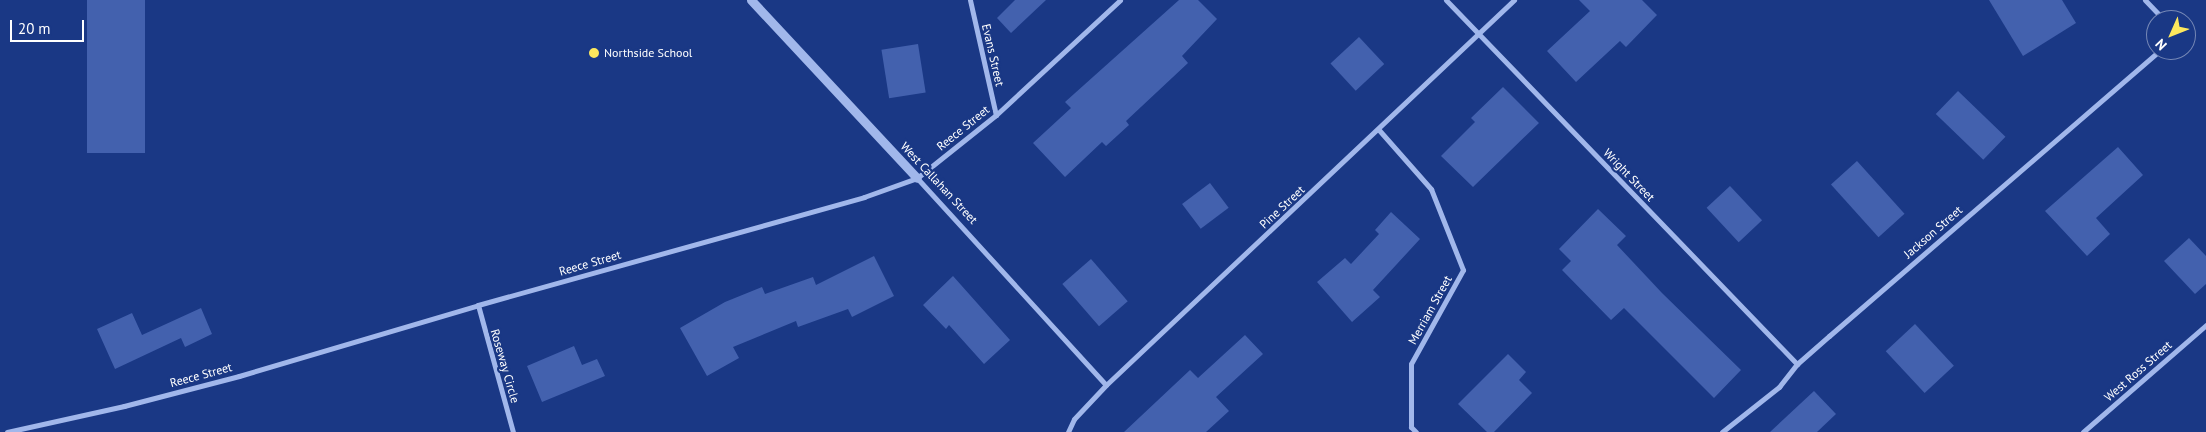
<!DOCTYPE html>
<html>
<head>
<meta charset="utf-8">
<style>
	body { margin:0 }
	#map { position:relative; width:2206px; height:432px; overflow:hidden; background:#1a3885; font-family:"PT Sans",sans-serif }
	div>[style] { position:absolute }
	.building>* { inset:0; background:#4361ae; transform-origin:0 0 }
	.minor>* { height:5px; margin:-2.5px; padding:0 2.5px; transform-origin:2.5px; border-radius:2.5px; background:#a1b7eb }
	.tertiary>* { height:9px; margin:-4.5px; padding:0 4.5px; transform-origin:4.5px; border-radius:4.5px; background:#a1b7eb }
	.dots>* { width:14px; height:14px; translate:-50% -50%; box-sizing:border-box; border:2px solid #1a3885; border-radius:50% }
	span { translate:-50% -50%; white-space:nowrap; text-align:center; line-height:1.15; -webkit-text-stroke:4.5px #1a3885; paint-order:stroke }
	.poi-label { font-size:12px; color:#fff }
	.left { translate:0 -50%; text-align:left }
	.street-label { font-size:12px; color:#fff }
	.north { position:absolute; left:2146px; top:10px; width:50px; height:50px; box-sizing:border-box; background:#1a3885; border:1px solid #7688b6; border-radius:50%; rotate:226deg; font-size:14px; font-weight:700; line-height:20px; text-align:center; color:#fff }
	.north::after { content:''; display:block; margin:auto; width:18px; height:22px; background:#fde85d; clip-path:polygon(50% 0,100% 100%,50% 72%,0 100%) }
	.scale { position:absolute; left:10px; top:20px; width:74px; height:22px; box-sizing:border-box; border:2px solid #fff; border-top:0; padding-left:6px; font-size:15px; line-height:18px; white-space:nowrap; color:#fff; -webkit-text-stroke:4px #1a3885; paint-order:stroke }
</style>
</head>
<body>
<div id="map">
	<div class="building">
		<div style="left:87px;top:0;width:58px;height:153px"></div>
		<div style="clip-path:polygon(1015px 0,1046px 0,1011px 33px,997px 18px)"></div>
		<div style="clip-path:polygon(1179px 0,1198px 0,1217px 19px,1182px 56px,1188px 63px,1126px 121px,1129px 125px,1106px 146px,1102px 142px,1065px 177px,1033px 143px,1071px 108px,1065px 102px)"></div>
		<div style="clip-path:polygon(1579px 0,1642px 0,1657px 15px,1626px 47px,1620px 41px,1576px 82px,1547px 51px,1590px 11px)"></div>
		<div style="clip-path:polygon(1989px 0,2062px 0,2076px 23px,2023px 56px)"></div>
		<div style="left:1359px;top:37px;width:37px;height:39px;rotate:47deg"></div>
		<div style="left:918px;top:44px;width:49px;height:37px;rotate:81deg"></div>
		<div style="clip-path:polygon(1503px 87px,1539px 123px,1473px 187px,1441px 156px,1475px 122px,1471px 118px)"></div>
		<div style="left:1958px;top:91px;width:66px;height:32px;rotate:44deg"></div>
		<div style="clip-path:polygon(2118px 147px,2143px 175px,2096px 218px,2110px 234px,2087px 256px,2045px 211px)"></div>
		<div style="left:1857px;top:161px;width:71px;height:35px;rotate:48deg"></div>
		<div style="left:1210px;top:183px;width:31px;height:35px;rotate:53deg"></div>
		<div style="left:1730px;top:186px;width:47px;height:32px;rotate:47deg"></div>
		<div style="clip-path:polygon(1598px 209px,1626px 236px,1617px 245px,1662px 293px,1741px 370px,1714px 398px,1624px 308px,1611px 320px,1562px 270px,1571px 261px,1559px 249px)"></div>
		<div style="clip-path:polygon(1391px 212px,1420px 239px,1373px 290px,1380px 297px,1352px 322px,1317px 282px,1345px 258px,1351px 264px,1379px 234px,1375px 230px)"></div>
		<div style="clip-path:polygon(2189px 238px,2206px 256px,2206px 284px,2195px 294px,2164px 261px)"></div>
		<div style="clip-path:polygon(874px 256px,894px 296px,852px 317px,848px 309px,798px 327px,796px 321px,733px 347px,739px 358px,707px 376px,680px 328px,725px 302px,762px 287px,765px 294px,813px 277px,816px 285px)"></div>
		<div style="left:1091px;top:259px;width:56px;height:38px;rotate:49deg"></div>
		<div style="clip-path:polygon(953px 276px,1010px 340px,984px 364px,949px 325px,946px 329px,923px 305px)"></div>
		<div style="clip-path:polygon(201px 308px,212px 334px,185px 347px,181px 338px,115px 369px,97px 329px,132px 313px,142px 335px)"></div>
		<div style="left:1915px;top:324px;width:57px;height:40px;rotate:47deg"></div>
		<div style="clip-path:polygon(1245px 335px,1263px 354px,1216px 397px,1229px 411px,1206px 432px,1124px 432px,1190px 370px,1198px 378px)"></div>
		<div style="clip-path:polygon(574px 346px,582px 365px,597px 359px,605px 376px,542px 402px,527px 366px)"></div>
		<div style="clip-path:polygon(1508px 354px,1526px 372px,1519px 380px,1532px 393px,1494px 432px,1487px 432px,1458px 404px)"></div>
		<div style="clip-path:polygon(1814px 391px,1836px 414px,1817px 432px,1770px 432px)"></div>
	</div>
	<div class="minor">
		<div style="left:970px;top:0;width:118px;rotate:77.3deg"></div>
		<div style="left:1446px;top:0;width:506px;rotate:46.04deg"></div>
		<div style="left:2145px;top:0;width:28px;rotate:46deg"></div>
		<div style="left:1379px;top:130px;width:79px;rotate:48.6deg"></div>
		<div style="left:1431px;top:189px;width:87px;rotate:68.4deg"></div>
		<div style="left:1463px;top:270px;width:107px;rotate:119deg"></div>
		<div style="left:1411px;top:364px;width:63px;rotate:90deg"></div>
		<div style="left:1411px;top:427px;width:7px;rotate:45deg"></div>
		<div style="left:917px;top:178px;width:280px;rotate:47.6deg"></div>
		<div style="left:478px;top:305px;width:132px;rotate:74.6deg"></div>
		<div style="left:7px;top:432px;width:120px;rotate:-12.5deg"></div>
		<div style="left:124px;top:406px;width:119px;rotate:-14.6deg"></div>
		<div style="left:239px;top:376px;width:249px;rotate:-16.5deg"></div>
		<div style="left:478px;top:305px;width:401px;rotate:-15.6deg"></div>
		<div style="left:864px;top:197px;width:56px;rotate:-19.7deg"></div>
		<div style="left:917px;top:178px;width:101px;rotate:-38.6deg"></div>
		<div style="left:996px;top:115px;width:169px;rotate:-42.8deg"></div>
		<div style="left:1068px;top:432px;width:14px;rotate:-65deg"></div>
		<div style="left:1074px;top:419px;width:47px;rotate:-46.7deg"></div>
		<div style="left:1106px;top:385px;width:561px;rotate:-43.34deg"></div>
		<div style="left:1722px;top:432px;width:73px;rotate:-38.3deg"></div>
		<div style="left:1779px;top:387px;width:29px;rotate:-52deg"></div>
		<div style="left:1797px;top:364px;width:43px;rotate:-41.2deg"></div>
		<div style="left:1829px;top:336px;width:437px;rotate:-40.8deg"></div>
		<div style="left:2083px;top:432px;width:163px;rotate:-41deg"></div>
	</div>
	<div class="tertiary">
		<div style="left:751px;top:0;width:243px;rotate:47deg"></div>
	</div>
	<div class="dots">
		<div style="left:594px;top:53px;background:#fde85d"></div>
	</div>
	<div class="poi-label">
		<span class="left" style="left:604px;top:53px">Northside School</span>
	</div>
	<div class="street-label">
		<span style="left:993px;top:55px;rotate:77deg">Evans Street</span>
		<span style="left:963px;top:128px;rotate:-39deg">Reece Street</span>
		<span style="left:1629px;top:175px;rotate:46deg">Wright Street</span>
		<span style="left:939px;top:183px;rotate:47deg">West Callahan Street</span>
		<span style="left:1282px;top:207px;rotate:-43deg">Pine Street</span>
		<span style="left:1933px;top:232px;rotate:-41deg">Jackson Street</span>
		<span style="left:590px;top:263px;rotate:-16deg">Reece Street</span>
		<span style="left:1430px;top:310px;rotate:-61deg">Merriam Street</span>
		<span style="left:505px;top:366px;rotate:74deg">Roseway Circle</span>
		<span style="left:2138px;top:371px;rotate:-41deg">West Ross Street</span>
		<span style="left:201px;top:375px;rotate:-15deg">Reece Street</span>
	</div>
	<div class="north">N</div>
	<div class="scale">20 m</div>
</div>
</body>
</html>
